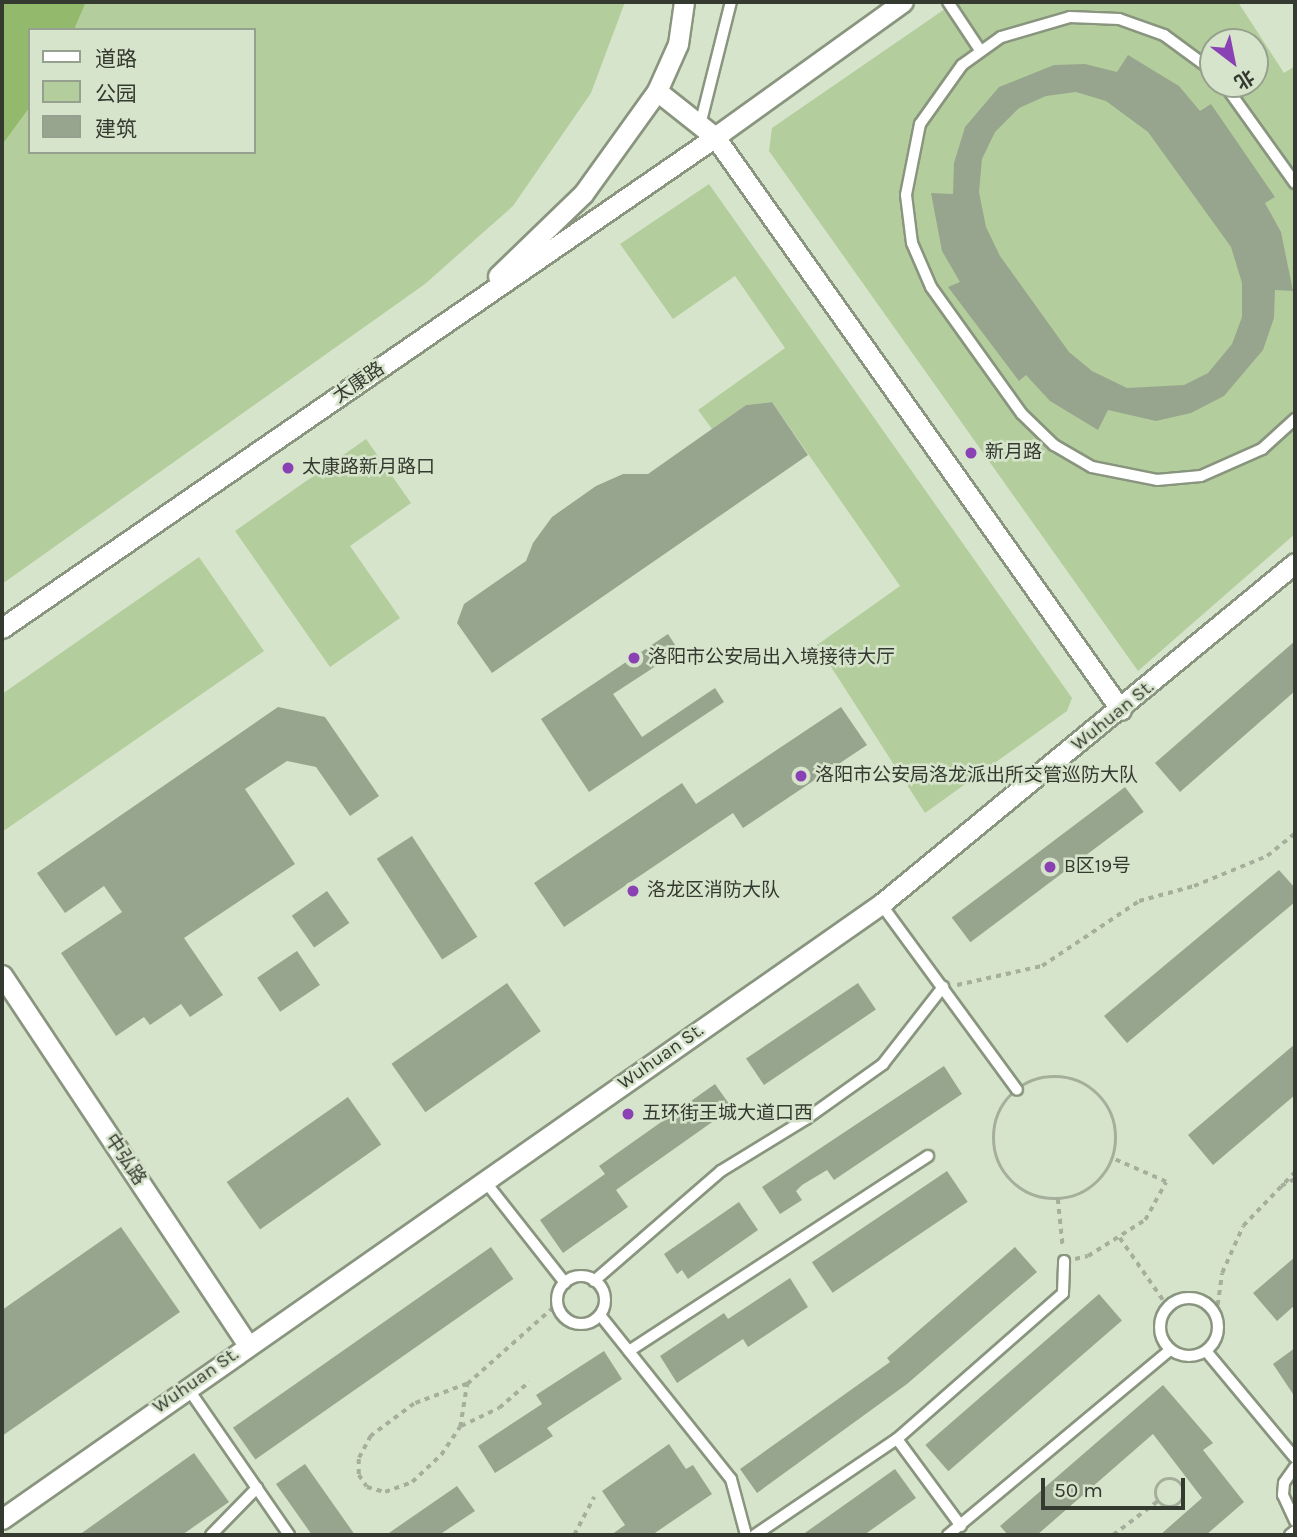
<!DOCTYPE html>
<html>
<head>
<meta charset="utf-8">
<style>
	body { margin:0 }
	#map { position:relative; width:1297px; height:1537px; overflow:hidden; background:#d7e4cc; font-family:Karla,"Noto Sans SC",sans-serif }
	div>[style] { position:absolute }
	.green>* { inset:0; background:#b3ce9c }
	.water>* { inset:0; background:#93ba6c }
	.building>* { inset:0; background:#98a58e; transform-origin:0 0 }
	.path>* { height:3.5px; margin-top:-1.75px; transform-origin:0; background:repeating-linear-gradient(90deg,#a5af9c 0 5px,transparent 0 10px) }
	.path>.ring { margin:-1.75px; padding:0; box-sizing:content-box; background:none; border:3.5px solid #a5af9c; border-radius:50% }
	.roads { filter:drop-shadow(2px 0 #89957e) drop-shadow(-2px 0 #89957e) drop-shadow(0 2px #89957e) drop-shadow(0 -2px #89957e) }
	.service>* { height:10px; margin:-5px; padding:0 5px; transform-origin:5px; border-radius:5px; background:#fff }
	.service>.ring { margin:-5px; padding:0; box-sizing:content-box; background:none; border:10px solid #fff; border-radius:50% }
	.minor>* { height:19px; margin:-9.5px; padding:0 9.5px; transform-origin:9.5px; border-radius:9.5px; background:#fff }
	.dots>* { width:19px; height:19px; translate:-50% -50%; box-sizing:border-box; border:4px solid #d7e4cc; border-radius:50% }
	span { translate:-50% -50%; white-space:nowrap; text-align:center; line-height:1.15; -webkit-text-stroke:5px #d7e4cc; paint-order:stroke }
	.street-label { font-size:19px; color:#353a31 }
	.poi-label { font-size:19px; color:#353a31 }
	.left { translate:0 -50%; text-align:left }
	.frame { position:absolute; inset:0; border:4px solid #353a31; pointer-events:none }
	.legend { position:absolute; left:28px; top:28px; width:228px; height:126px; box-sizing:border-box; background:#d7e4cc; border:2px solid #96a08e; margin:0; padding:9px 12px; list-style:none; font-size:21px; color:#353a31 }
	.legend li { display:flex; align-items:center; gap:14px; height:35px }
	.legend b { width:35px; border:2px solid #96a08e }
	.north { position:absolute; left:1199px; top:28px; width:70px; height:70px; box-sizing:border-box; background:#d7e4cc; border:2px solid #96a08e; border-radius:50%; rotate:148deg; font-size:19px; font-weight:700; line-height:28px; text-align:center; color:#353a31 }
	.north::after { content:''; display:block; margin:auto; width:24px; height:32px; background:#8941b4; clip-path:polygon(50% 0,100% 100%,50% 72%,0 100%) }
	.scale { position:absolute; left:1041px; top:1478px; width:144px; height:32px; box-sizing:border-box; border:4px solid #353a31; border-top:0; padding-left:9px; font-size:21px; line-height:24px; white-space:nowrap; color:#353a31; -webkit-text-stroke:5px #d7e4cc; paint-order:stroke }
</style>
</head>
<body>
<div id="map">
	<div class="green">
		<div style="clip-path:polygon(86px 2px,625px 2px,591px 93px,513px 206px,425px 284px,2px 584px,2px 145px,30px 107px,30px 152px,254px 152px,254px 30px,74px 30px)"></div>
		<div style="clip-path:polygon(evenodd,955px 2px,1238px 2px,1284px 73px,1295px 66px,1295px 534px,1138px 671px,769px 151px,772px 128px,955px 2px,1213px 42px,1255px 42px,1255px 84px,1213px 84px,1213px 42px)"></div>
		<div style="clip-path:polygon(709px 184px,1072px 698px,1067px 711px,925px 813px,817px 645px,900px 586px,772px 402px,746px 405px,712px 429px,698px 410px,785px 348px,735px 276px,673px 319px,620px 244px)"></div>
		<div style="clip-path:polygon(366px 439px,411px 503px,350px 546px,400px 618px,330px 667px,235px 531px)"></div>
		<div style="clip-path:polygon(199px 557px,264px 651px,2px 832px,2px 694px)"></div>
	</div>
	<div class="water">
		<div style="clip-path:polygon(2px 2px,86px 2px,74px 30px,30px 30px,30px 107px,2px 145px)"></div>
	</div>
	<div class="building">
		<div style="clip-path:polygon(evenodd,1128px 55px,1179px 86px,1200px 111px,1211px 104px,1275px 197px,1265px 203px,1281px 232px,1293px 291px,1275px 290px,1274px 318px,1263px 350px,1224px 396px,1191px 413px,1156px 421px,1108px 410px,1098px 430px,1050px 401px,1026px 375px,1019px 381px,948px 287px,960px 282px,942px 251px,931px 193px,953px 194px,954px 163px,965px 127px,999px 87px,1054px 65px,1085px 64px,1117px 72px,1128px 55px,1076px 92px,1106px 101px,1148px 132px,1231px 247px,1242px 283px,1242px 317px,1232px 344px,1208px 373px,1184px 385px,1127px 388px,1092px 371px,1069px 352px,1000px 256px,986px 227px,979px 192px,982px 159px,995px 132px,1019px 108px,1046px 96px,1076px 92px)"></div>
		<div style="clip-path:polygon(772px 402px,808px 455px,492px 673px,457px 623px,464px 604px,526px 561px,533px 543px,552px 517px,596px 486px,623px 474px,648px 474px,746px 405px)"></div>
		<div style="clip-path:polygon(668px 634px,679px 651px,613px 694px,642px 737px,715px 688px,724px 702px,589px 792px,541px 719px)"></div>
		<div style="clip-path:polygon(1295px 641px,1295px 691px,1180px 792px,1155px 763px)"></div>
		<div style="clip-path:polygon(278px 707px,325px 717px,379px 796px,350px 816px,316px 767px,287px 761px,245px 789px,295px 864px,184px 938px,223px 995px,190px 1017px,181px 1004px,150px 1025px,144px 1017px,116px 1036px,61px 953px,122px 912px,104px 886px,65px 913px,37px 873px)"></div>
		<div style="clip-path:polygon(841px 707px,867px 745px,743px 828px,733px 813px,564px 927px,534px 883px,682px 783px,696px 804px)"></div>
		<div style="left:1125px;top:787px;width:31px;height:217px;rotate:53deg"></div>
		<div style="left:412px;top:836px;width:120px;height:42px;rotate:57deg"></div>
		<div style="clip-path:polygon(1279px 870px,1295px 888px,1295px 902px,1127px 1043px,1104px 1016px)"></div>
		<div style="left:327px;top:891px;width:39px;height:43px;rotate:55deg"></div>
		<div style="left:297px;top:951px;width:41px;height:48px;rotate:56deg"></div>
		<div style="left:507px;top:983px;width:59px;height:141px;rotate:55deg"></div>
		<div style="left:858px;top:983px;width:32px;height:135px;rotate:56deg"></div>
		<div style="clip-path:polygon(1295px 1044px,1295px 1095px,1213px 1165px,1188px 1135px)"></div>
		<div style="clip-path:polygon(944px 1066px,962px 1094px,834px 1180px,827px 1170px,802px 1185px,796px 1191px,802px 1200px,780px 1214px,762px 1187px)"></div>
		<div style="clip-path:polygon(715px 1084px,732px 1108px,616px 1190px,628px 1207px,563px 1253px,540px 1220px,605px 1174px,599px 1166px)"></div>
		<div style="left:348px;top:1097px;width:58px;height:148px;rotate:55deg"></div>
		<div style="left:947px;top:1171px;width:37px;height:163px;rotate:56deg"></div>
		<div style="clip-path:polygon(739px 1202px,758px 1230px,688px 1279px,682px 1270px,677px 1274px,664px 1254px)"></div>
		<div style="clip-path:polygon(121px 1227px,180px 1312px,2px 1436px,2px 1310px)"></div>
		<div style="left:491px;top:1247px;width:39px;height:315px;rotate:55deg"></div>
		<div style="clip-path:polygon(1015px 1247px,1037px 1272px,907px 1384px,757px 1493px,740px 1469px,890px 1362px,887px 1358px)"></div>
		<div style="clip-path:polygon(1295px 1257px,1295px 1305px,1277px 1321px,1253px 1293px)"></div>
		<div style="clip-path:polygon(790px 1278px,808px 1307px,748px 1347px,743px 1339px,677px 1383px,660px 1356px,724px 1313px,728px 1319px)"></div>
		<div style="left:1099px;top:1294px;width:35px;height:230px;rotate:49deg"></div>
		<div style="clip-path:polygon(1295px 1348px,1295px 1397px,1273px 1364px)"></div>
		<div style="clip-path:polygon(604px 1351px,622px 1379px,547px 1428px,553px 1436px,495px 1473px,478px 1446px,542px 1404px,536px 1395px)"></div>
		<div style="clip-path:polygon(1163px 1385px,1213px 1443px,1203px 1450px,1244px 1502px,1206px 1535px,1160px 1535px,1202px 1498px,1153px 1434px,1037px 1535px,1008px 1535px,1000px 1526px)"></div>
		<div style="clip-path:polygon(669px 1444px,686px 1469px,693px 1465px,712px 1494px,652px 1535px,611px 1535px,625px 1525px,602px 1491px)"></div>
		<div style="clip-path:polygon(194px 1453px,229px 1502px,182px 1535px,79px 1535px)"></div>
		<div style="clip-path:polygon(305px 1464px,355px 1535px,312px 1535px,276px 1484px)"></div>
		<div style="clip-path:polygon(895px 1469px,916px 1498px,864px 1535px,802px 1535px)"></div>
		<div style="clip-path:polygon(457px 1486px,475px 1511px,439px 1535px,386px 1535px)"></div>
	</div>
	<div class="path">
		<div style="left:957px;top:985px;width:87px;rotate:-12.6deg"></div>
		<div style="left:1042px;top:966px;width:117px;rotate:-33.8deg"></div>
		<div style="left:1139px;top:901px;width:57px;rotate:-15.3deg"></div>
		<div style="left:1194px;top:886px;width:79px;rotate:-22.3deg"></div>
		<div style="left:1267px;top:856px;width:36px;rotate:-39deg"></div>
		<div class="ring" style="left:994px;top:1077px;width:118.5px;height:118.5px"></div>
		<div style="left:1281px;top:1186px;width:16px;rotate:-27deg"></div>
		<div style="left:1058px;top:1199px;width:48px;rotate:84.1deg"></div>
		<div style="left:1120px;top:1238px;width:84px;rotate:55.2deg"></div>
		<div style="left:1075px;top:1259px;width:13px;rotate:-13deg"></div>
		<div style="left:1088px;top:1256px;width:67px;rotate:-32.3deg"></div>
		<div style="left:1145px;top:1220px;width:43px;rotate:-61.1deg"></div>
		<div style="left:1166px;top:1182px;width:60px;rotate:-156.4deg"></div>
		<div style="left:1216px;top:1315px;width:42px;rotate:-81.9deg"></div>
		<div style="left:1222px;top:1273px;width:51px;rotate:-65.9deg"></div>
		<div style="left:1243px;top:1226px;width:75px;rotate:-46.1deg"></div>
		<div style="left:467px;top:1384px;width:57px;rotate:159.3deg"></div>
		<div style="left:414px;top:1404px;width:54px;rotate:143.3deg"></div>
		<div style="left:371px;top:1436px;width:26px;rotate:118deg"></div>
		<div style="left:359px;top:1459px;width:16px;rotate:90deg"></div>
		<div style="left:359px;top:1475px;width:14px;rotate:56deg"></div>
		<div style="left:367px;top:1487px;width:19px;rotate:16deg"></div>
		<div style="left:385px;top:1492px;width:29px;rotate:-20deg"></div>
		<div style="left:412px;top:1482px;width:40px;rotate:-43deg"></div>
		<div style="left:441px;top:1455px;width:34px;rotate:-56deg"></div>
		<div style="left:460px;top:1427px;width:44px;rotate:-80.8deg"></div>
		<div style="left:467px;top:1384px;width:120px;rotate:-41.6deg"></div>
		<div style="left:461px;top:1426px;width:42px;rotate:-25.3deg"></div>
		<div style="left:499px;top:1408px;width:40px;rotate:-41deg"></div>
		<div class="ring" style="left:1156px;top:1479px;width:24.5px;height:24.5px"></div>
		<div style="left:574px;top:1535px;width:43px;rotate:-62.2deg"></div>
		<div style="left:1113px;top:1535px;width:56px;rotate:-37.1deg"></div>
	</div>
	<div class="roads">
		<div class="service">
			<div style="left:948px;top:2px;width:58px;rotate:56.3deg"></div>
			<div style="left:1213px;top:71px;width:61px;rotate:-143.7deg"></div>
			<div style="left:1164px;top:35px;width:48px;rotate:-160.4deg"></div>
			<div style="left:1119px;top:19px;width:49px;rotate:-177.7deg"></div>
			<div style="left:1070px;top:17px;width:72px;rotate:163.8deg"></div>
			<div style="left:1001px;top:37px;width:48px;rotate:144.3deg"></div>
			<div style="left:962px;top:65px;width:72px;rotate:125.4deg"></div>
			<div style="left:920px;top:124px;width:72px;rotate:101.2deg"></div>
			<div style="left:906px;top:195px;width:48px;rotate:82.9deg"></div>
			<div style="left:912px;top:243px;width:48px;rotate:66.6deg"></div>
			<div style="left:931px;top:287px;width:156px;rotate:54.4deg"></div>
			<div style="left:1022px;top:414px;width:45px;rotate:44.1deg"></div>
			<div style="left:1054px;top:445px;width:44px;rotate:30.1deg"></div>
			<div style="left:1092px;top:467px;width:66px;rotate:11.3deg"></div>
			<div style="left:1157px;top:480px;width:44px;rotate:-5.2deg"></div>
			<div style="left:1201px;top:476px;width:67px;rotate:-23.9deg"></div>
			<div style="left:1262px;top:449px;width:45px;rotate:-42.3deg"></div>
			<div style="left:1224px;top:84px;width:122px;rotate:54.4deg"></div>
			<div style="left:700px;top:125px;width:127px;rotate:-75.9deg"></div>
			<div style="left:881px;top:904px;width:230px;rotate:53.8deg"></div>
			<div style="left:484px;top:1180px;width:131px;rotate:51.8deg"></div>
			<div class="ring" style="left:557px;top:1276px;width:38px;height:38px"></div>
			<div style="left:594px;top:1281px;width:168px;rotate:-40.9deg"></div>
			<div style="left:721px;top:1171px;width:100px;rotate:-31.5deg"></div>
			<div style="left:806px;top:1119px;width:95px;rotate:-35.5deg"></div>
			<div style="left:883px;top:1064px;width:98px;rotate:-52.1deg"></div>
			<div class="ring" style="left:1160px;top:1298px;width:48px;height:48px"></div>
			<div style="left:600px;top:1315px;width:210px;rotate:51.4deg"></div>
			<div style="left:731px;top:1479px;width:58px;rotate:75deg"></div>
			<div style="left:629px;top:1351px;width:357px;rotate:-33.1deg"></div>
			<div style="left:1206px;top:1351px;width:139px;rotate:50.2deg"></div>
			<div style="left:187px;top:1387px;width:180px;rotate:55.4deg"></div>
			<div style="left:897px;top:1439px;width:108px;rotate:53.7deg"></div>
			<div style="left:1295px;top:1467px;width:19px;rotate:125deg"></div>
			<div style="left:1284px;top:1483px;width:12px;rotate:95deg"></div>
			<div style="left:1283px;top:1495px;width:29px;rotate:65deg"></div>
			<div style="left:211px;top:1535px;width:66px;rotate:-45.6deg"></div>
			<div style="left:755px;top:1535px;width:171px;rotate:-34.1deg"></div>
			<div style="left:897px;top:1439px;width:221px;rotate:-41.3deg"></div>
			<div style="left:1063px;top:1293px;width:32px;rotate:-88deg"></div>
			<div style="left:948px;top:1535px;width:289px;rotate:-39.8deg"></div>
			<div style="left:1290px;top:1535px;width:6px;rotate:-39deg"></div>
		</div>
		<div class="minor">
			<div style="left:657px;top:91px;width:74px;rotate:38.4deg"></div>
			<div style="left:715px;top:137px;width:702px;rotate:54.68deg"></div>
			<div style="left:498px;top:276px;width:118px;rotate:-44deg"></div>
			<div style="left:583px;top:194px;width:127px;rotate:-54.3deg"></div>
			<div style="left:657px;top:91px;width:51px;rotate:-65.9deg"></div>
			<div style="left:678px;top:44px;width:42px;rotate:-81.9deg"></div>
			<div style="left:2px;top:628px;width:866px;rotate:-34.55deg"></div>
			<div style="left:715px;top:137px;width:231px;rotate:-35.7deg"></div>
			<div style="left:2px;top:975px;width:444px;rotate:56.4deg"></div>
			<div style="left:2px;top:1519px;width:1073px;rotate:-34.98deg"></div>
			<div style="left:881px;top:904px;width:536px;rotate:-39.48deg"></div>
		</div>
	</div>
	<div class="dots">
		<div style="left:971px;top:453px;background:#8941b4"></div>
		<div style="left:288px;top:468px;background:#8941b4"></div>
		<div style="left:634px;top:658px;background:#8941b4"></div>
		<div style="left:801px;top:776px;background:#8941b4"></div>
		<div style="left:1050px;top:867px;background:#8941b4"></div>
		<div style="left:633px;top:891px;background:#8941b4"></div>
		<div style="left:628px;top:1114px;background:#8941b4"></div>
	</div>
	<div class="street-label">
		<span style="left:359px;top:383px;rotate:-34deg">太康路</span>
		<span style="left:1113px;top:716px;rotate:-39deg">Wuhuan St.</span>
		<span style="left:661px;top:1057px;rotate:-35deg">Wuhuan St.</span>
		<span style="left:125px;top:1160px;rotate:56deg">中弘路</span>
		<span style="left:196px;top:1381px;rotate:-35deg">Wuhuan St.</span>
	</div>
	<div class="poi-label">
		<span class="left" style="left:985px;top:453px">新月路</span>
		<span class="left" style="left:302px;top:468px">太康路新月路口</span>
		<span class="left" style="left:648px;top:658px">洛阳市公安局出入境接待大厅</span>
		<span class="left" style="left:815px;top:776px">洛阳市公安局洛龙派出所交管巡防大队</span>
		<span class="left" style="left:1064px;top:867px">B区19号</span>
		<span class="left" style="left:647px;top:891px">洛龙区消防大队</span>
		<span class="left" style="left:642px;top:1114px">五环街王城大道口西</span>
	</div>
	<div class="frame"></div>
	<ul class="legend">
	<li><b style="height:9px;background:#fff"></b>道路</li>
	<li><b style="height:19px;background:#b3ce9c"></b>公园</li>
	<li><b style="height:19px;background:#98a58e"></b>建筑</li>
	</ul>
	<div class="north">北</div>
	<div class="scale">50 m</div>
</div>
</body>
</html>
